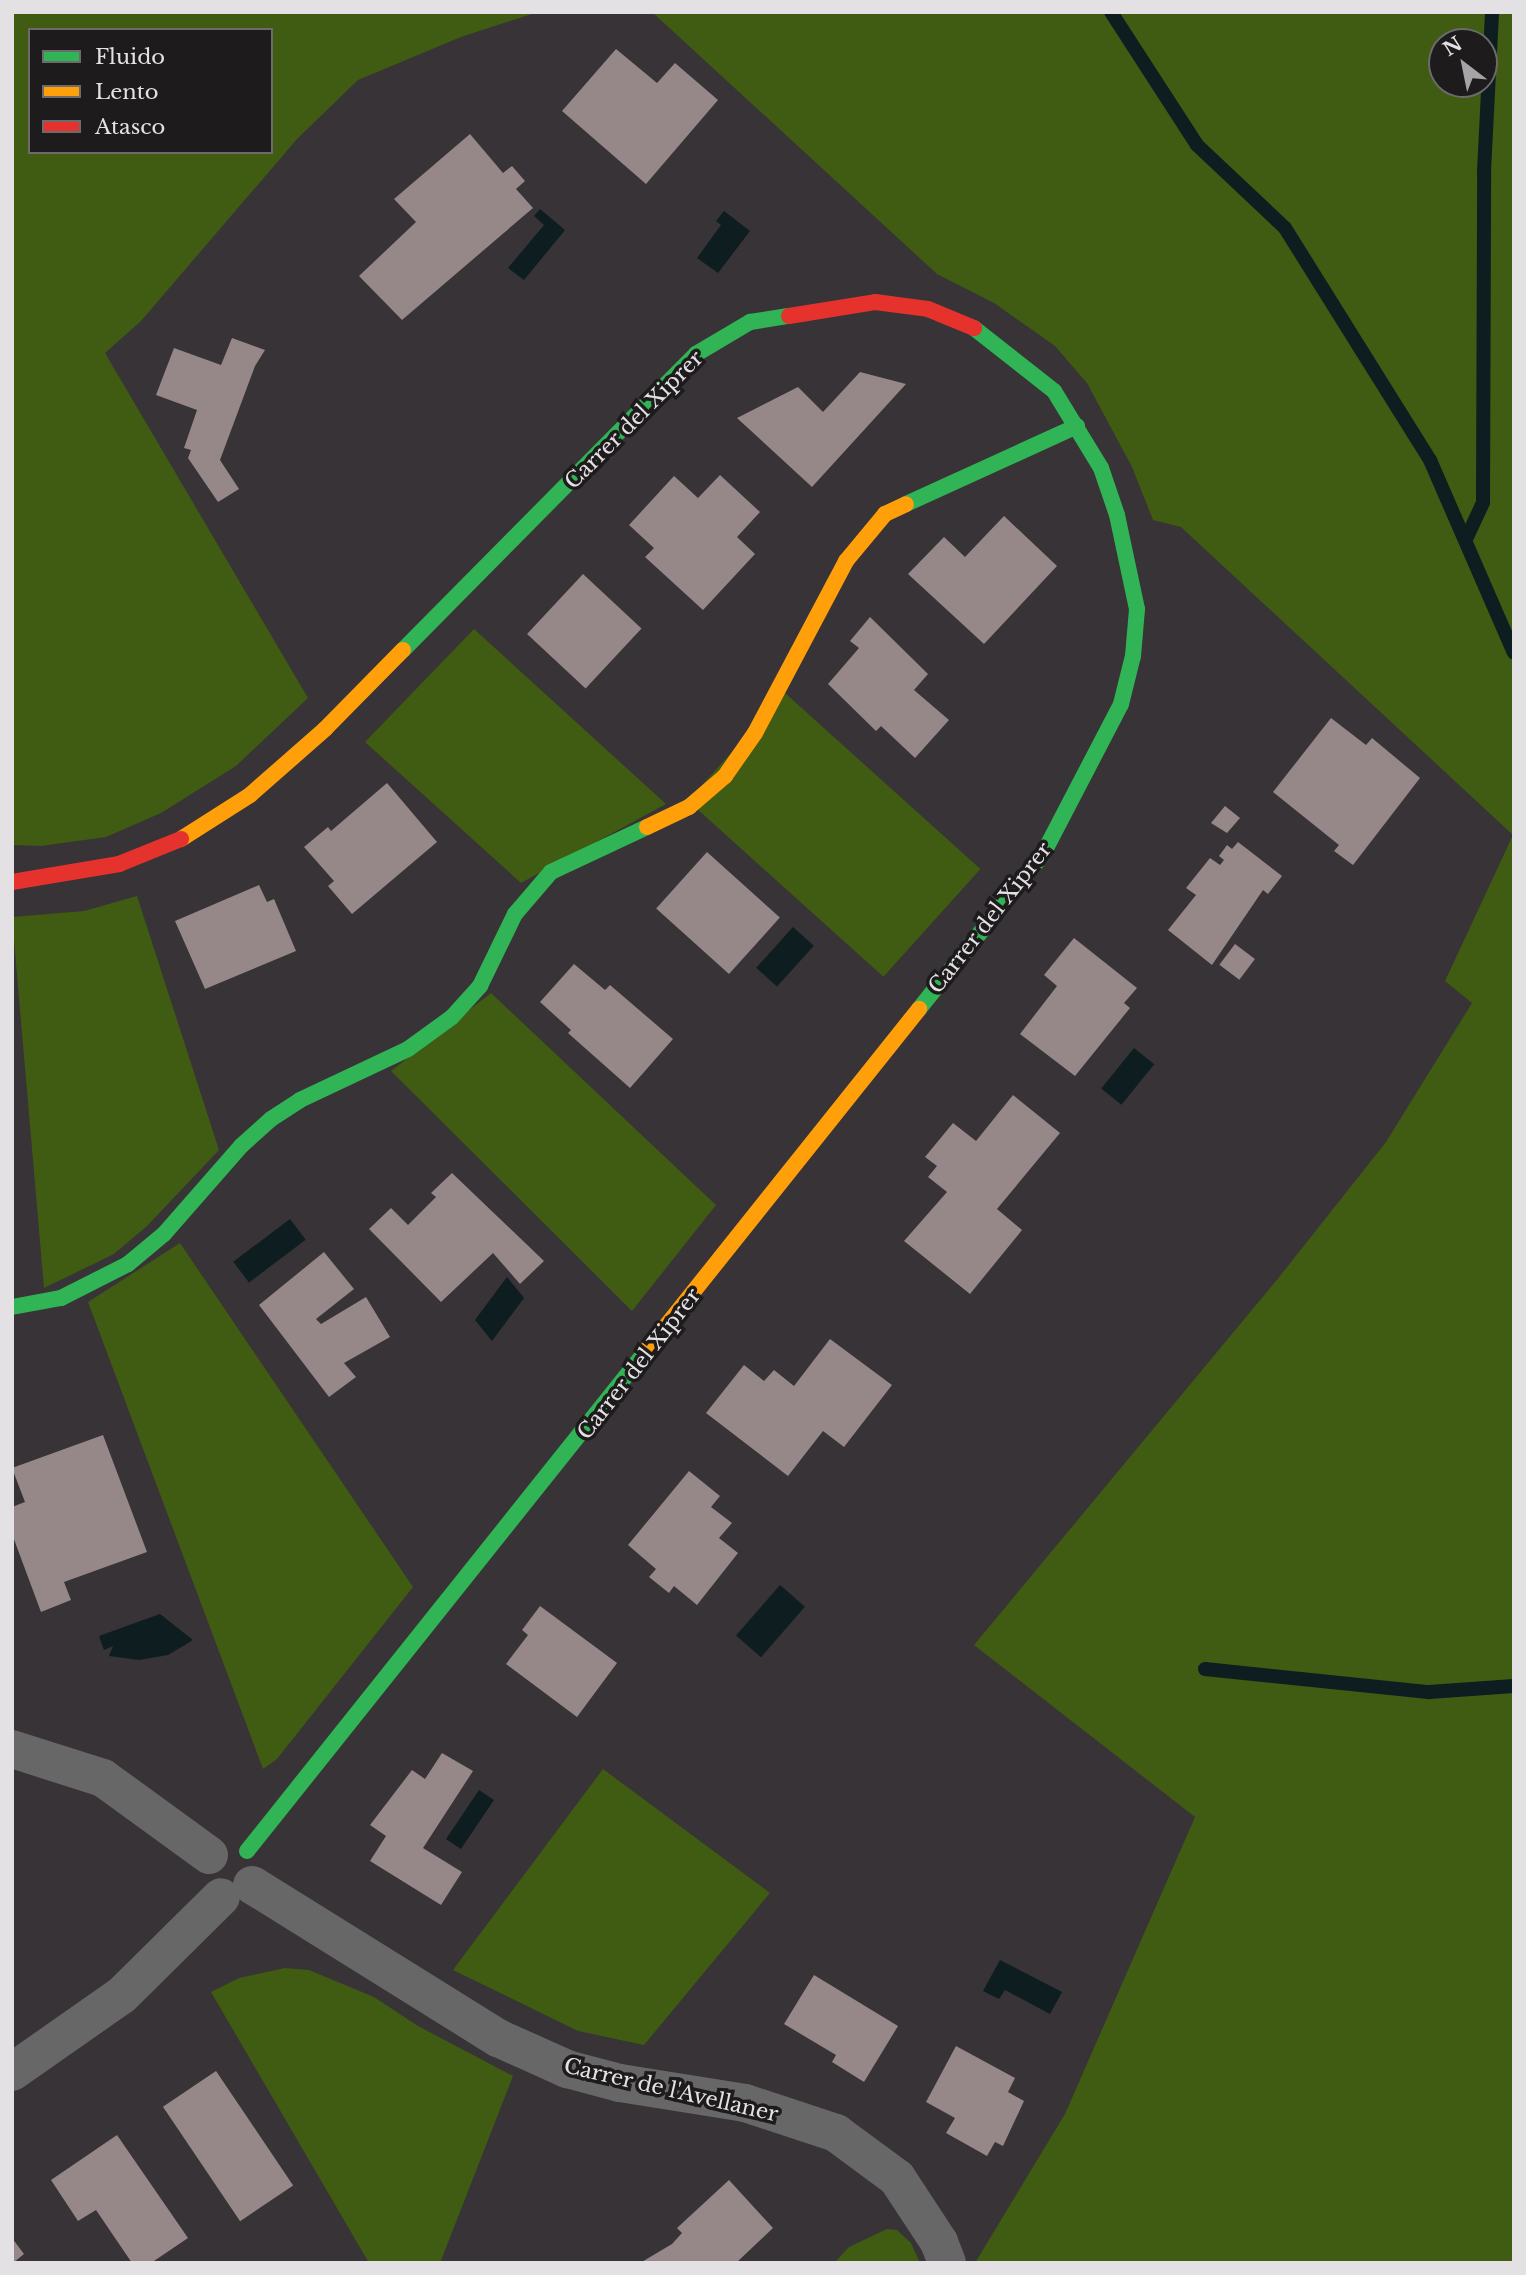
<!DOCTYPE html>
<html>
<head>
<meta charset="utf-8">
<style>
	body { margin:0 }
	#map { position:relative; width:1526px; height:2275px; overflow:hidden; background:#373336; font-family:"Libre Baskerville",serif }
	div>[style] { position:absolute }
	.green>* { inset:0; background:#3f5c12; transform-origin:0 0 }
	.water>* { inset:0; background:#0d1d20; transform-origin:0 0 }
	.stream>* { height:14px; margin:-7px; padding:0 7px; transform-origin:7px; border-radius:7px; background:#0d1d20 }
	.building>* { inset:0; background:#968888; transform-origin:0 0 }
	.street>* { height:38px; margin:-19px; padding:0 19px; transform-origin:19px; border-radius:19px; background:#686767 }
	.fast>* { height:16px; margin:-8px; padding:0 8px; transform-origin:8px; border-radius:8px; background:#30b455 }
	.slow>* { height:16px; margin:-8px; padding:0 8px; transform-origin:8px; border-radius:8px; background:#ff9f0a }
	.jam>* { height:16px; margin:-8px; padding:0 8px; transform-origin:8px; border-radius:8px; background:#e5322d }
	span { translate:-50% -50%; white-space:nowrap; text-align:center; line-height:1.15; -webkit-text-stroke:7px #1e1b1d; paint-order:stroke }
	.street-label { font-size:21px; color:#e4e1e4 }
	.frame { position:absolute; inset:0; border:14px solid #e4e1e4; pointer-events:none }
	.legend { position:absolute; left:28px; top:28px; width:245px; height:126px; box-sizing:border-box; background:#1e1b1d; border:2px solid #6d6a6d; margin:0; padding:9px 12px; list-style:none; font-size:21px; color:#e4e1e4 }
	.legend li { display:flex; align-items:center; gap:14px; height:35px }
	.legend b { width:35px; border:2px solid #6d6a6d }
	.north { position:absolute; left:1428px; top:28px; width:70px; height:70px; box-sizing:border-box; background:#1e1b1d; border:2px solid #6d6a6d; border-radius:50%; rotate:328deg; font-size:19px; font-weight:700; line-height:28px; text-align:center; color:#e4e1e4 }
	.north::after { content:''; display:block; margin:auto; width:24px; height:32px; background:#a7a4a7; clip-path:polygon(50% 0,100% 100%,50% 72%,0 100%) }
</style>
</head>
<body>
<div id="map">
	<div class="green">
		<div style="clip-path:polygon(evenodd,12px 12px,538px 12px,461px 37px,358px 80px,297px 139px,141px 321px,105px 353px,308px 698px,236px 766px,161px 813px,106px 837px,41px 846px,12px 845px,12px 12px,30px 30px,271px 30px,271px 152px,30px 152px,30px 30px)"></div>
		<div style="clip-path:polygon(evenodd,652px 12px,1514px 12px,1514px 2263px,975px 2263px,1065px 2114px,1195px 1817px,974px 1645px,1280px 1276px,1386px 1142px,1472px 1003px,1445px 981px,1513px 835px,1181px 527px,1153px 520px,1132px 467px,1087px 383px,1055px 346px,994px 303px,937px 274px,652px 12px,1484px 42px,1484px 84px,1442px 84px,1442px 42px,1484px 42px)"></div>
		<div style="clip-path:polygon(474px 629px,666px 804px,521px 883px,365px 742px)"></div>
		<div style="left:785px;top:693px;width:263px;height:145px;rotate:42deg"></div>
		<div style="clip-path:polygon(137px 896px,219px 1150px,147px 1226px,114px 1254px,44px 1288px,12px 917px,84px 911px)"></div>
		<div style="clip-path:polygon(491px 993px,716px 1205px,632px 1311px,391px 1071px)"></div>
		<div style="clip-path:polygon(180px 1243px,413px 1587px,277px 1759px,263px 1769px,88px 1302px)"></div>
		<div style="clip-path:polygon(603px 1769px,770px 1893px,644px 2045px,578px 2031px,453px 1970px)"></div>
		<div style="clip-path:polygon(285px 1968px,309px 1970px,374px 1997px,418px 2026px,513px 2076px,440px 2263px,369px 2263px,211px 1992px,239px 1978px)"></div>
		<div style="clip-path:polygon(887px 2229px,897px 2230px,911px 2243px,920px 2263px,834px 2263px,849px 2247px)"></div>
	</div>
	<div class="water">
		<div style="clip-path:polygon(540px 209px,565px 230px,524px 280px,508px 268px,544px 225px,534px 216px)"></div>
		<div style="clip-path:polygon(724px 211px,750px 231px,718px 273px,697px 258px,721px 225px,716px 221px)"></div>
		<div style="left:793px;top:927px;width:28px;height:55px;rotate:42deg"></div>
		<div style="left:1134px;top:1048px;width:26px;height:52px;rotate:39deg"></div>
		<div style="left:290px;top:1219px;width:26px;height:71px;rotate:53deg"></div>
		<div style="clip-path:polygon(507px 1277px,524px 1298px,492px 1341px,475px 1320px)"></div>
		<div style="left:780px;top:1585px;width:33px;height:67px;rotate:41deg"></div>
		<div style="clip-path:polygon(160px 1614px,193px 1640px,168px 1655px,139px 1660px,109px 1656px,113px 1646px,104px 1650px,99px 1636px)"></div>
		<div style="left:479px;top:1790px;width:18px;height:59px;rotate:34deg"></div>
		<div style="clip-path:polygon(1000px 1960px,1062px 1992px,1050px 2014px,1005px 1990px,999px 1999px,983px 1991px)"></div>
	</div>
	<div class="stream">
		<div style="left:1111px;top:12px;width:158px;rotate:57.1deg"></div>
		<div style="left:1197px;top:145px;width:121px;rotate:43.3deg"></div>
		<div style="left:1285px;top:228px;width:274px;rotate:58deg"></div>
		<div style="left:1430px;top:460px;width:210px;rotate:66.5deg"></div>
		<div style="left:1467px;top:537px;width:38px;rotate:-65deg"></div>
		<div style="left:1483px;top:502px;width:331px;rotate:-89.8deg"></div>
		<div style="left:1484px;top:171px;width:159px;rotate:-87.1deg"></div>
		<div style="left:1205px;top:1669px;width:225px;rotate:5.9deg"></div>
		<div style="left:1429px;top:1692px;width:85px;rotate:-4deg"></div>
	</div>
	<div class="building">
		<div style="clip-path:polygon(616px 49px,657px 83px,675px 63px,718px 100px,646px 184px,562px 111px)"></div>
		<div style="clip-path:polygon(470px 134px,503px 173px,512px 166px,525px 181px,516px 189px,533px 208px,402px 320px,359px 276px,416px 222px,394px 199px)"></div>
		<div style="clip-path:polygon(232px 338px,265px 350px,255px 366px,220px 460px,239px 489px,218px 502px,188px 458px,191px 450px,184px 448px,197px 410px,156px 395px,174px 348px,221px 365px)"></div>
		<div style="clip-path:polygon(860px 372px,906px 384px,812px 487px,737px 418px,798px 387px,823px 412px)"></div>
		<div style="clip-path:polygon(720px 475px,760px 512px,737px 537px,755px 554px,703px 610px,645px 557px,654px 548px,629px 525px,674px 476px,698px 498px)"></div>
		<div style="clip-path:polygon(1004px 516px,1057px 566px,984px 644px,908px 574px,944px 537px,965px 557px)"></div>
		<div style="left:583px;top:574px;width:80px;height:82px;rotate:43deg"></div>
		<div style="clip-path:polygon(870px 617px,928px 674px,914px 690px,949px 720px,915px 758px,881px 726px,876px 731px,828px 684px,859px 648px,850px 641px)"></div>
		<div style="clip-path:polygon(1331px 718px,1366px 745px,1372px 738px,1420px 778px,1353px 865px,1334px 851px,1339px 845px,1273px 792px)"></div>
		<div style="clip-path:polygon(387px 783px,437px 842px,352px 914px,328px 886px,334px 881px,304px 847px,328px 827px,331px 831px)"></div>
		<div style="clip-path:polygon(1225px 806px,1240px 818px,1227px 833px,1211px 823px)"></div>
		<div style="clip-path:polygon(1238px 842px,1282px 876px,1268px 894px,1263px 890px,1212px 965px,1168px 930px,1196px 895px,1186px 888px,1210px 858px,1220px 865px,1224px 860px,1219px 856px,1227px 845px,1232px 849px)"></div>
		<div style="left:707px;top:852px;width:98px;height:76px;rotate:42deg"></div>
		<div style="clip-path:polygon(259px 885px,267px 902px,274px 899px,296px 951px,205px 989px,175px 921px)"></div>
		<div style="clip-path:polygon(1074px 938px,1137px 988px,1124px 1003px,1130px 1008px,1075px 1076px,1020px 1034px,1057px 986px,1044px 975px)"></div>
		<div style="left:1235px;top:944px;width:25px;height:26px;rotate:37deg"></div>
		<div style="clip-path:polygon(574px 964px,605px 990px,610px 985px,673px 1039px,630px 1088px,568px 1033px,571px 1030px,540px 1002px)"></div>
		<div style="clip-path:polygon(1013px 1095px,1060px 1133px,997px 1209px,1022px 1230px,970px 1294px,904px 1241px,947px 1192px,928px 1177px,937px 1166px,925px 1157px,953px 1123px,976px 1141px)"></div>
		<div style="clip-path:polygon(452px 1173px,544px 1261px,520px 1284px,493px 1253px,441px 1302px,369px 1229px,391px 1208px,408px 1225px,436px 1197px,431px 1193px)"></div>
		<div style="clip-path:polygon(324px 1252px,354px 1289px,316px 1319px,321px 1324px,366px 1297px,390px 1337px,344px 1363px,356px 1377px,329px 1397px,259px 1305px)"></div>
		<div style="clip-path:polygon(830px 1339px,892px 1385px,844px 1447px,823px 1431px,788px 1476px,706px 1413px,744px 1365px,764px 1381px,774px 1370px,794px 1386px)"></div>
		<div style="clip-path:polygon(103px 1435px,147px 1552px,64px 1582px,71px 1600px,41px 1612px,12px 1534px,12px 1507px,25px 1502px,12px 1468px)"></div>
		<div style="clip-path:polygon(689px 1471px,720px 1496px,711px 1507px,732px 1523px,719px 1538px,738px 1553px,697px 1605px,674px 1586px,669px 1593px,649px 1577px,656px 1569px,628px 1545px)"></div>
		<div style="clip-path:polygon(540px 1606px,617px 1663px,577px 1717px,506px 1664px,528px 1635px,522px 1630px)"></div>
		<div style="clip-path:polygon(442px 1753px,473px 1771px,423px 1848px,462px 1872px,441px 1905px,370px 1861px,386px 1836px,370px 1825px,412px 1770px,425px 1779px)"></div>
		<div style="clip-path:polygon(814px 1975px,898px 2026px,864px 2082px,832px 2062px,836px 2055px,784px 2024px)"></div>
		<div style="clip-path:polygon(956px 2046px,1015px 2078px,1008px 2092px,1024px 2101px,1003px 2146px,995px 2142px,987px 2156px,946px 2133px,955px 2118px,926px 2102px)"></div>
		<div style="left:216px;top:2071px;width:138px;height:64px;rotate:56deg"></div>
		<div style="clip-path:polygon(117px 2135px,188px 2238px,151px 2263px,132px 2263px,96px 2210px,78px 2221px,51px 2180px)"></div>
		<div style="clip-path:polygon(729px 2180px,773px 2228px,736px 2263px,640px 2263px,672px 2244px,682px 2233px,677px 2228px)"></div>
		<div style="clip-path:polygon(12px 2238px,24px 2254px,13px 2263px,12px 2263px)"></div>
	</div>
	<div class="street">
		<div style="left:12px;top:1749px;width:96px;rotate:17.7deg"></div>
		<div style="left:103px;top:1778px;width:131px;rotate:36deg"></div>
		<div style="left:252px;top:1885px;width:290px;rotate:31.9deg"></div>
		<div style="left:498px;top:2038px;width:76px;rotate:24.2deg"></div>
		<div style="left:567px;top:2069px;width:55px;rotate:14.8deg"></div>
		<div style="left:620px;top:2083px;width:127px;rotate:9.1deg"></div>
		<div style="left:745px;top:2103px;width:96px;rotate:18.2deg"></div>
		<div style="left:836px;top:2133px;width:76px;rotate:36.4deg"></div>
		<div style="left:897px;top:2178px;width:77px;rotate:56.7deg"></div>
		<div style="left:939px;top:2242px;width:22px;rotate:69deg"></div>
		<div style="left:12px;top:2072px;width:134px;rotate:-35deg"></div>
		<div style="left:122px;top:1995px;width:139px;rotate:-44.7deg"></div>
	</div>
	<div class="fast">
		<div style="left:906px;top:504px;width:188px;rotate:-24.5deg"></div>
		<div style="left:403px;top:650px;width:416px;rotate:-45.3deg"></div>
		<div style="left:696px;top:354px;width:63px;rotate:-30.7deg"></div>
		<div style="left:750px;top:322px;width:39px;rotate:-9deg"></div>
		<div style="left:919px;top:1009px;width:198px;rotate:-51.3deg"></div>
		<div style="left:1043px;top:854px;width:169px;rotate:-62.5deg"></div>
		<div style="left:1121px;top:704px;width:49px;rotate:-76deg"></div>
		<div style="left:1133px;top:656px;width:47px;rotate:-85.1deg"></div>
		<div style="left:1137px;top:609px;width:96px;rotate:-102deg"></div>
		<div style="left:1117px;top:515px;width:50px;rotate:-108.8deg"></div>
		<div style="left:1101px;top:468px;width:90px;rotate:-121.4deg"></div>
		<div style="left:1054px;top:391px;width:102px;rotate:-141.8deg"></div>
		<div style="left:12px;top:1307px;width:50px;rotate:-10.4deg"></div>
		<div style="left:61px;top:1298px;width:75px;rotate:-26.9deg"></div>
		<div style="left:128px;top:1264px;width:47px;rotate:-39.8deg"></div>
		<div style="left:164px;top:1234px;width:117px;rotate:-48.8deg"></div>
		<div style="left:241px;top:1146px;width:40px;rotate:-42deg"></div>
		<div style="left:271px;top:1119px;width:35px;rotate:-33deg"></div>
		<div style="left:300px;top:1100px;width:119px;rotate:-25.3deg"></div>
		<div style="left:408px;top:1049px;width:54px;rotate:-36deg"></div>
		<div style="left:452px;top:1017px;width:42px;rotate:-47.9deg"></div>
		<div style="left:480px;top:986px;width:80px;rotate:-64.1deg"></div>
		<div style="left:515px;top:914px;width:55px;rotate:-49.4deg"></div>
		<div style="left:551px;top:872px;width:106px;rotate:-25.1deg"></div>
		<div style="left:247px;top:1851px;width:640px;rotate:-51.41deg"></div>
	</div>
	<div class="slow">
		<div style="left:647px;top:827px;width:47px;rotate:-25.5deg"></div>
		<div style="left:689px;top:807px;width:48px;rotate:-40.7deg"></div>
		<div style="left:725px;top:776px;width:52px;rotate:-55.1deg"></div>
		<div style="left:755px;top:733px;width:195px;rotate:-62.1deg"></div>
		<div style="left:846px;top:561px;width:61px;rotate:-50.3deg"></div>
		<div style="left:885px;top:514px;width:23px;rotate:-25deg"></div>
		<div style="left:181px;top:839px;width:82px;rotate:-32.5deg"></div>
		<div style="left:250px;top:795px;width:100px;rotate:-41.3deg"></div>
		<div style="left:325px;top:729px;width:111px;rotate:-45.4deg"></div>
		<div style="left:646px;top:1351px;width:438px;rotate:-51.4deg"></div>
	</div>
	<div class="jam">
		<div style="left:789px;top:316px;width:87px;rotate:-9.2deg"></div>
		<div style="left:875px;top:302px;width:53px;rotate:7.5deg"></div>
		<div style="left:928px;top:309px;width:50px;rotate:22.4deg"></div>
		<div style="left:12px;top:882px;width:109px;rotate:-9.5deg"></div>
		<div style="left:119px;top:864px;width:67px;rotate:-22deg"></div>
	</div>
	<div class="street-label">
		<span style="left:634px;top:420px;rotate:-45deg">Carrer del Xiprer</span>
		<span style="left:990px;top:918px;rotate:-52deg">Carrer del Xiprer</span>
		<span style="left:639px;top:1364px;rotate:-52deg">Carrer del Xiprer</span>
		<span style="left:671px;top:2090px;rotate:13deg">Carrer de l'Avellaner</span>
	</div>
	<div class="frame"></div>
	<ul class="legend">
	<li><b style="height:9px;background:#30b455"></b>Fluido</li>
	<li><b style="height:9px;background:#ff9f0a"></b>Lento</li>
	<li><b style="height:9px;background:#e5322d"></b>Atasco</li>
	</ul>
	<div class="north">N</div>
</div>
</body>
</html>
